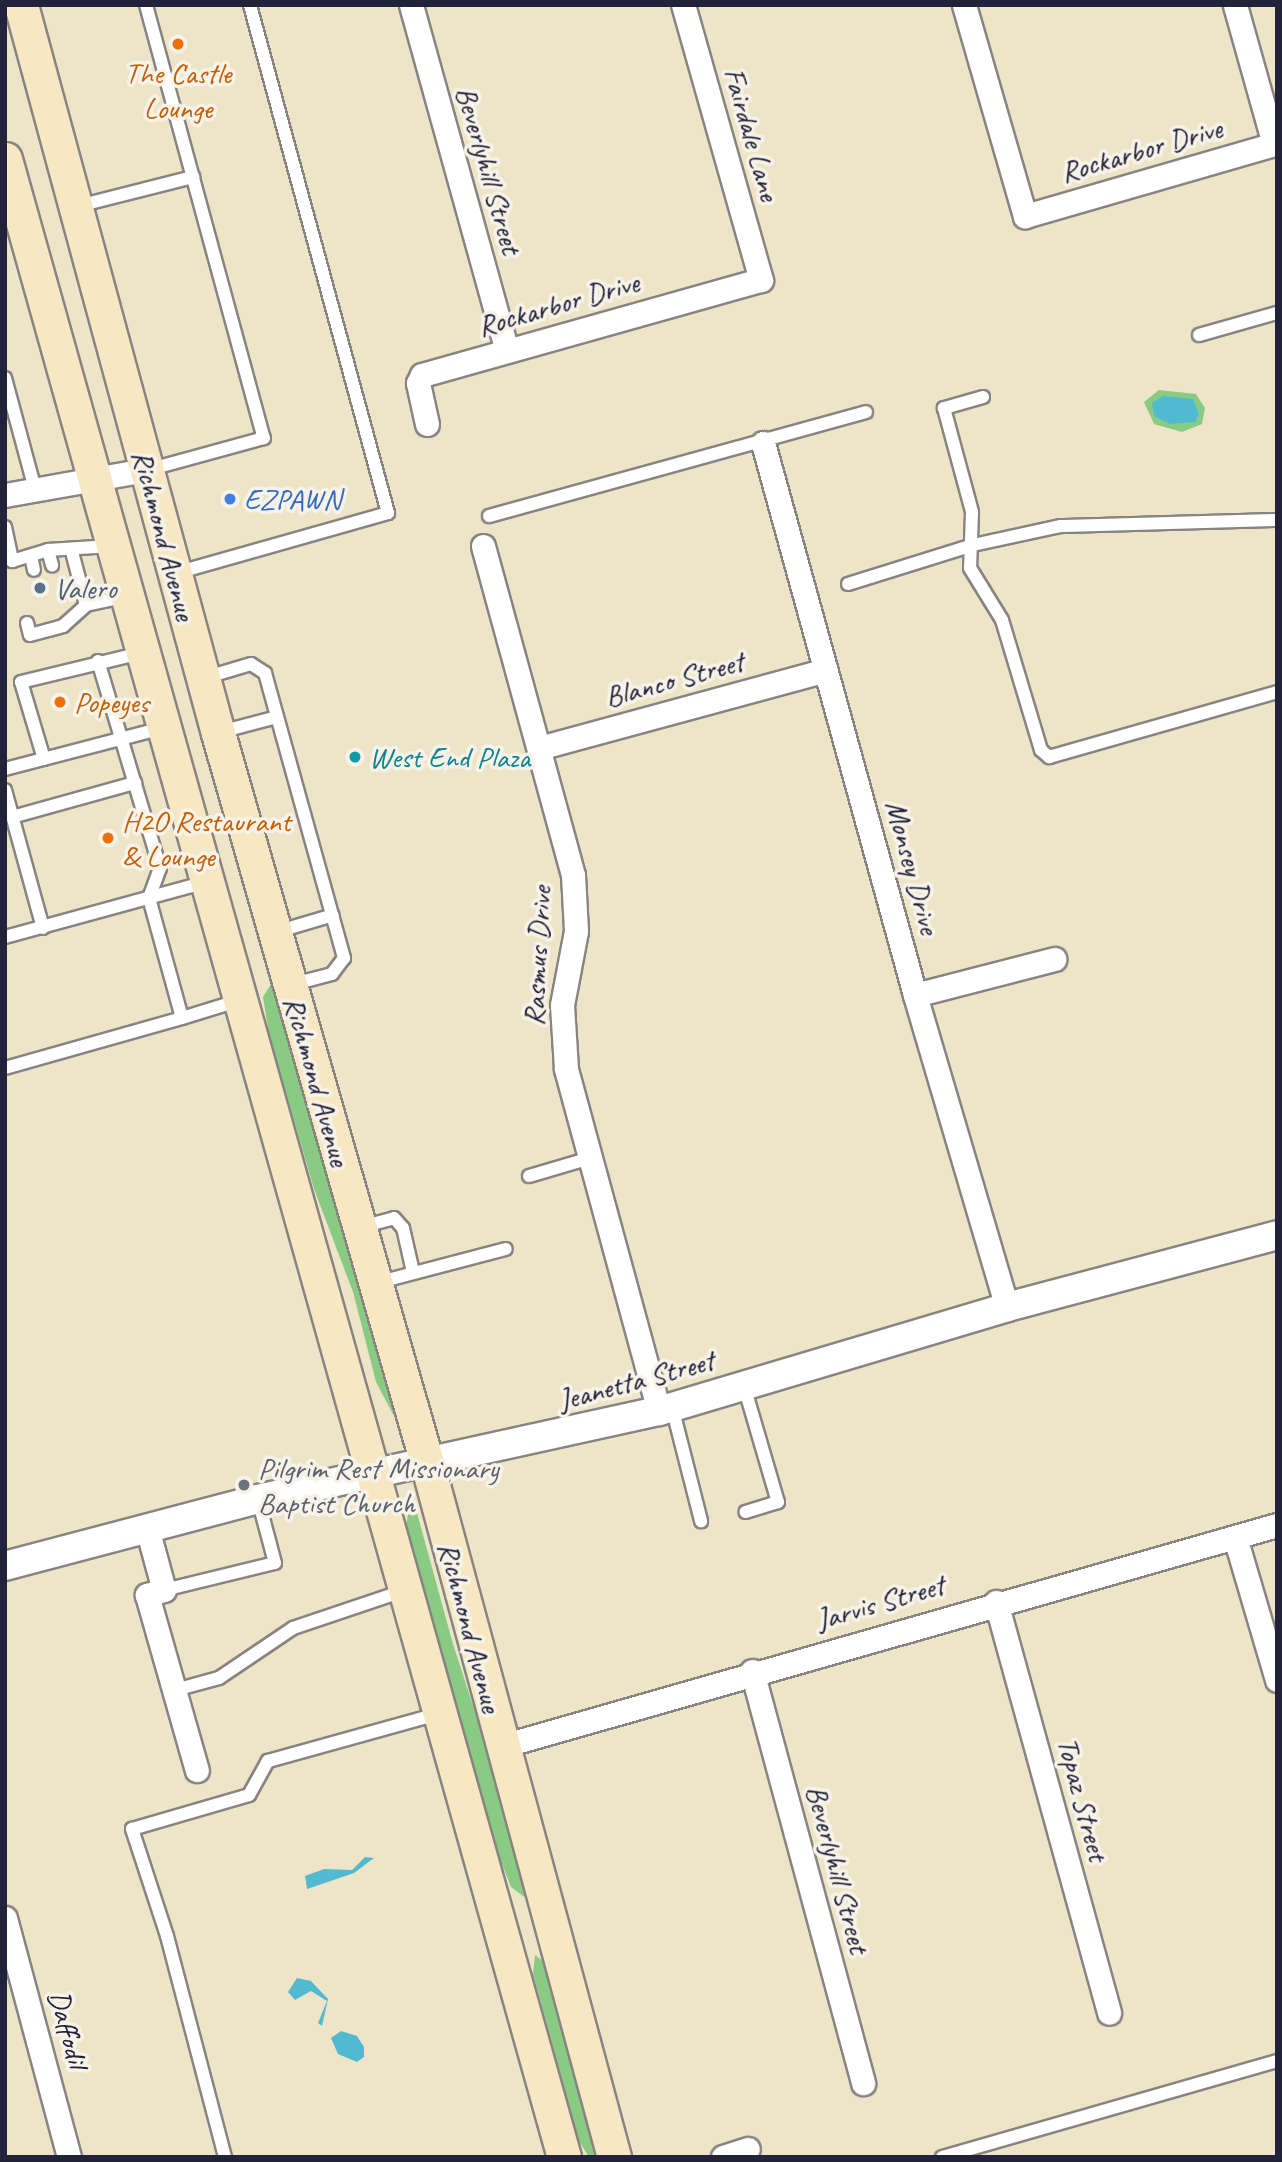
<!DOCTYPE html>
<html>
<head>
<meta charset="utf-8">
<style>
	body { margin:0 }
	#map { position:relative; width:1282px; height:2162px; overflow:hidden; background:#eee5c9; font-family:Caveat,sans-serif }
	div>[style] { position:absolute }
	.green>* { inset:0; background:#89cb83 }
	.water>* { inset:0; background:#52bad0 }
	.roads { filter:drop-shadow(2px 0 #888482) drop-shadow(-2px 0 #888482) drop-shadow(0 2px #888482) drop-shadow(0 -2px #888482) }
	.service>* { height:12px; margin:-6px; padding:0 6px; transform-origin:6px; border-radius:6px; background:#fff }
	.minor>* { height:23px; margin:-11.5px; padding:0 11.5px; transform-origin:11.5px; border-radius:11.5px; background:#fff }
	.tertiary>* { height:28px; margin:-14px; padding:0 14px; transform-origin:14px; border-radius:14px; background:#fff }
	.secondary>* { height:33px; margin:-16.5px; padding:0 16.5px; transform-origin:16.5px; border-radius:16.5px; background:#f7e8c3 }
	.dots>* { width:19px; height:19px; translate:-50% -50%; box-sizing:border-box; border:4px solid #f7f3e8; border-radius:50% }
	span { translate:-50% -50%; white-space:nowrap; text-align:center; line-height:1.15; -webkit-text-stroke:7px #f7f3e8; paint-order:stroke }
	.food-label { font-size:30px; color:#c56008 }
	.left { translate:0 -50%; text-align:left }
	.street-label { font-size:30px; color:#22223b }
	.shop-label { font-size:30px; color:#366cbe }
	.service-label { font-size:30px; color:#4e5e75 }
	.culture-label { font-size:30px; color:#0d838f }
	.worship-label { font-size:30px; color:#5b616d }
	.frame { position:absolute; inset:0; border:7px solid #22223b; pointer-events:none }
</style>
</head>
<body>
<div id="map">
	<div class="green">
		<div style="clip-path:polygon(1159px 390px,1196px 394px,1205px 408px,1202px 424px,1182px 432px,1154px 424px,1144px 402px)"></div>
		<div style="clip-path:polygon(271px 984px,289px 1019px,371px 1304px,394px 1416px,376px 1382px,353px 1292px,314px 1189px,269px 1034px,263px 997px)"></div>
		<div style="clip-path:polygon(409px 1509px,417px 1513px,453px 1644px,528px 1875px,527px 1899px,511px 1887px,499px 1856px,406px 1526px)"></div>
		<div style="clip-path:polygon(535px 1955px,547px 1964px,598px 2157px,589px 2157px,579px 2141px,533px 1974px)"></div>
	</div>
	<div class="water">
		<div style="clip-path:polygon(1163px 396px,1193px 399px,1199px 414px,1195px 422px,1170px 424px,1154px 416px,1152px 403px)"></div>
		<div style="clip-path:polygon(365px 1857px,374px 1858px,354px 1873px,307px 1889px,305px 1876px,324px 1869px,352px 1870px)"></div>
		<div style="clip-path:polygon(297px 1978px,311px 1981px,328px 1999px,322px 2026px,318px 2023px,327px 2001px,311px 1991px,295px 2000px,288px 1992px)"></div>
		<div style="clip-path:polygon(341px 2031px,357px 2036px,364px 2047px,364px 2057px,357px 2062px,338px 2054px,331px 2038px)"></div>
	</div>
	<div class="roads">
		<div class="service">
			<div style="left:146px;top:5px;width:449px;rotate:74.8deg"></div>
			<div style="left:264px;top:438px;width:121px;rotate:164.7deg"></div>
			<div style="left:78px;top:206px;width:119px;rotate:-14.2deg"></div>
			<div style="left:1199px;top:335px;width:81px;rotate:-15.8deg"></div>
			<div style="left:5px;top:378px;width:115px;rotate:74.9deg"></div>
			<div style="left:983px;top:397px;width:41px;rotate:164.2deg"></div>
			<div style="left:944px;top:408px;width:108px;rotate:74.9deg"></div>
			<div style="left:972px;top:512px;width:56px;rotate:92deg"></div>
			<div style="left:970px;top:568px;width:61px;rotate:58.4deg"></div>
			<div style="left:1002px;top:620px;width:136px;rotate:73.3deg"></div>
			<div style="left:1041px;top:750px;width:11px;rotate:41deg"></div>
			<div style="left:1049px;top:757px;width:237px;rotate:-15.9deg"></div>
			<div style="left:489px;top:516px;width:391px;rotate:-15.4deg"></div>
			<div style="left:5px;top:527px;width:35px;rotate:78deg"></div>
			<div style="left:12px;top:561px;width:38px;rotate:-17deg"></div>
			<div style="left:48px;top:550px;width:63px;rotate:-3.6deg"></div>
			<div style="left:48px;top:550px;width:16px;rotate:75deg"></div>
			<div style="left:72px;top:552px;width:55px;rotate:75.2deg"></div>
			<div style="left:86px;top:605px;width:40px;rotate:-12deg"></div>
			<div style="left:31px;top:556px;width:14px;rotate:78deg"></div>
			<div style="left:176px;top:573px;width:220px;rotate:-15.8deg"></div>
			<div style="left:388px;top:513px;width:526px;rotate:-105.2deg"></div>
			<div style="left:848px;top:584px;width:131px;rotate:-17.3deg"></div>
			<div style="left:973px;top:545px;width:90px;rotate:-12.2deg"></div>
			<div style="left:1061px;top:526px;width:216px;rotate:-1.6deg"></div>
			<div style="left:27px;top:623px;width:12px;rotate:76deg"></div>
			<div style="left:30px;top:635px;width:20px;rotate:-15deg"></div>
			<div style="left:49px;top:630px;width:15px;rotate:-16deg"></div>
			<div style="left:63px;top:626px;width:31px;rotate:-42deg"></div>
			<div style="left:98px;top:661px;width:216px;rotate:73.3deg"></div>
			<div style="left:160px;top:868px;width:32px;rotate:110deg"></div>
			<div style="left:149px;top:898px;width:124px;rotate:74.6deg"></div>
			<div style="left:182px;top:1018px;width:61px;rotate:-17.2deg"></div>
			<div style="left:204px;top:678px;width:49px;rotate:-16.6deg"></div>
			<div style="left:251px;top:664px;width:17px;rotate:33deg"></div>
			<div style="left:265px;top:673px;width:296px;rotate:74.5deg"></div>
			<div style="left:344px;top:958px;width:20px;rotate:127deg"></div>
			<div style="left:332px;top:974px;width:43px;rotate:165.3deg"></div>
			<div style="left:220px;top:732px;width:59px;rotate:-14.7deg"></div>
			<div style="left:44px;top:759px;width:80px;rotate:-106.6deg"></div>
			<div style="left:21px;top:682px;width:123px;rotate:-13.6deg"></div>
			<div style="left:5px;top:769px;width:162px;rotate:-14.6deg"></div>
			<div style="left:5px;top:790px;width:143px;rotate:74.6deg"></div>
			<div style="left:12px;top:817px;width:128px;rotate:-15.5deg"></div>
			<div style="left:276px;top:932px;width:59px;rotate:-16.6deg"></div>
			<div style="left:5px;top:937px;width:208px;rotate:-15.3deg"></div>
			<div style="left:5px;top:1068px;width:184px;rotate:-15.8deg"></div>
			<div style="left:529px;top:1176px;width:64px;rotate:-16.4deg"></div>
			<div style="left:361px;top:1227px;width:34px;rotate:-15deg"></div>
			<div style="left:394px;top:1218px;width:13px;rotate:48deg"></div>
			<div style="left:403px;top:1228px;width:45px;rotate:77.2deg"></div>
			<div style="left:376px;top:1283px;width:134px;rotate:-14.7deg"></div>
			<div style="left:744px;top:1386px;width:121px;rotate:73.7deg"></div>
			<div style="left:778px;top:1502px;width:34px;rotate:163deg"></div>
			<div style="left:672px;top:1407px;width:118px;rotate:75.7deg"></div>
			<div style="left:164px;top:1590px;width:114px;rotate:-13.7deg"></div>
			<div style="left:275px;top:1563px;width:66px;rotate:-104.9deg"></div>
			<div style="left:175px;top:1690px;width:46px;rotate:-15.3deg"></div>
			<div style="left:219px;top:1678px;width:89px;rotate:-34deg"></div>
			<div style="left:293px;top:1628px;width:116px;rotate:-18.6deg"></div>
			<div style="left:225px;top:2157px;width:228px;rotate:-104.7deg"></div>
			<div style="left:167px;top:1936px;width:113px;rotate:-108.1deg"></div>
			<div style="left:132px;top:1829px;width:122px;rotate:-16.2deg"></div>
			<div style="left:249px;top:1795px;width:39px;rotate:-61deg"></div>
			<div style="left:268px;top:1761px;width:176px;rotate:-15.5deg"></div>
			<div style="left:942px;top:2157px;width:348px;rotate:-16deg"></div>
		</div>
		<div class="minor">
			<div style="left:411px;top:5px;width:359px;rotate:74.5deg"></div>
			<div style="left:964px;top:5px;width:220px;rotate:73.9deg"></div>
			<div style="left:1025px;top:216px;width:259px;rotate:-16.1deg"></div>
			<div style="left:1274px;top:144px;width:144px;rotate:-105.7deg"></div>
			<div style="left:427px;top:424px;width:42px;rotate:-102.4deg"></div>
			<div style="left:418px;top:383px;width:9px;rotate:-63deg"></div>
			<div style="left:422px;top:375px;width:352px;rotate:-15.7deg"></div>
			<div style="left:761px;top:280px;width:286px;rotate:-105.8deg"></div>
			<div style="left:763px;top:443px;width:573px;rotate:74.6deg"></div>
			<div style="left:915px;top:995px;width:325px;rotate:73.6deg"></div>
			<div style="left:5px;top:495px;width:143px;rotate:-10.1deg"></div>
			<div style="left:483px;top:546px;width:341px;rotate:74.7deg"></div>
			<div style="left:573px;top:875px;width:56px;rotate:86.9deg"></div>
			<div style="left:576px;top:931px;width:75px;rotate:100.7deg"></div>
			<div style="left:562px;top:1005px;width:64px;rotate:86.4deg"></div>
			<div style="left:566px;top:1069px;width:354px;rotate:74.8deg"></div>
			<div style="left:539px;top:748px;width:297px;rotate:-15.2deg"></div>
			<div style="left:915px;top:995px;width:144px;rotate:-14.5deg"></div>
			<div style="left:147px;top:1528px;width:64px;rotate:74.7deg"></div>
			<div style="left:164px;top:1590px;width:18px;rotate:164deg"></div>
			<div style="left:147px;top:1595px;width:182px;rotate:74.1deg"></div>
			<div style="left:1235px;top:1537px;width:149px;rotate:73.6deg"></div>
			<div style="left:996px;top:1602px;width:426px;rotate:74.6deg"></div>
			<div style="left:752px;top:1671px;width:427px;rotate:74.9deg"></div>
			<div style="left:502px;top:1746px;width:806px;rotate:-15.92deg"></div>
			<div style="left:5px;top:1918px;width:247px;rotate:75deg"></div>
			<div style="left:723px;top:2157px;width:26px;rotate:-18deg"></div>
		</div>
		<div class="tertiary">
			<div style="left:5px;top:1566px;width:262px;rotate:-14.8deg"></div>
			<div style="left:258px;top:1499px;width:411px;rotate:-12.4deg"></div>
			<div style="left:659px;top:1411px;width:363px;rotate:-16.6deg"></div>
			<div style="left:1007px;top:1307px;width:279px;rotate:-14.9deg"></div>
		</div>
		<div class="secondary">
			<div style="left:21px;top:5px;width:754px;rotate:74.86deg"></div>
			<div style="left:218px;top:733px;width:759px;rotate:74.02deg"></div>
			<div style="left:427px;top:1463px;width:719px;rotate:74.92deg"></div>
			<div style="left:5px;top:159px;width:2075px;rotate:74.37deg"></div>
		</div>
	</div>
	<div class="dots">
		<div style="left:178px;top:44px;background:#e8710a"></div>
		<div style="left:230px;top:499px;background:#3f7fe0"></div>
		<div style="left:40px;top:588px;background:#5c6f8a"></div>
		<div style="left:60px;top:702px;background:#e8710a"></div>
		<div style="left:355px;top:757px;background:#0f9aa8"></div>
		<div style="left:108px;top:838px;background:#e8710a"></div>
		<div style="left:244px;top:1485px;background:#6b7280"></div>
	</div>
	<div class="food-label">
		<span style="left:178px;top:90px">The Castle<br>Lounge</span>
		<span class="left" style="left:74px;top:702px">Popeyes</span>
		<span class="left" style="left:122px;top:838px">H2O Restaurant<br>&amp; Lounge</span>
	</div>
	<div class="street-label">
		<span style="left:752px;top:134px;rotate:74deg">Fairdale Lane</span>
		<span style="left:1141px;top:150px;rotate:-16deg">Rockarbor Drive</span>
		<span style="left:489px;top:170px;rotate:74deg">Beverlyhill Street</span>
		<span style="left:558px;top:304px;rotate:-16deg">Rockarbor Drive</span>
		<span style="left:164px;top:535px;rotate:75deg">Richmond Avenue</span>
		<span style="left:674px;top:679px;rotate:-15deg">Blanco Street</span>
		<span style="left:913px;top:867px;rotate:75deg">Monsey Drive</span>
		<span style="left:537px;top:956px;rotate:-87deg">Rasmus Drive</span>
		<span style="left:317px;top:1081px;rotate:74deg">Richmond Avenue</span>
		<span style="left:636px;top:1380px;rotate:-15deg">Jeanetta Street</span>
		<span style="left:880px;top:1602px;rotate:-16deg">Jarvis Street</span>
		<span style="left:470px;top:1627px;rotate:75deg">Richmond Avenue</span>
		<span style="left:1083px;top:1799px;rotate:75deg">Topaz Street</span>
		<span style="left:838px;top:1869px;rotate:75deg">Beverlyhill Street</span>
		<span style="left:68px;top:2029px;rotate:75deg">Daffodil</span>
	</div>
	<div class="shop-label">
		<span class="left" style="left:244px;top:499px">EZPAWN</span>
	</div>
	<div class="service-label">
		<span class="left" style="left:54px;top:588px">Valero</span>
	</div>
	<div class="culture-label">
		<span class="left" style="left:369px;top:757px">West End Plaza</span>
	</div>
	<div class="worship-label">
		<span class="left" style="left:258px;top:1485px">Pilgrim Rest Missionary<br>Baptist Church</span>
	</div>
	<div class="frame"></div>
</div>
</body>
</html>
